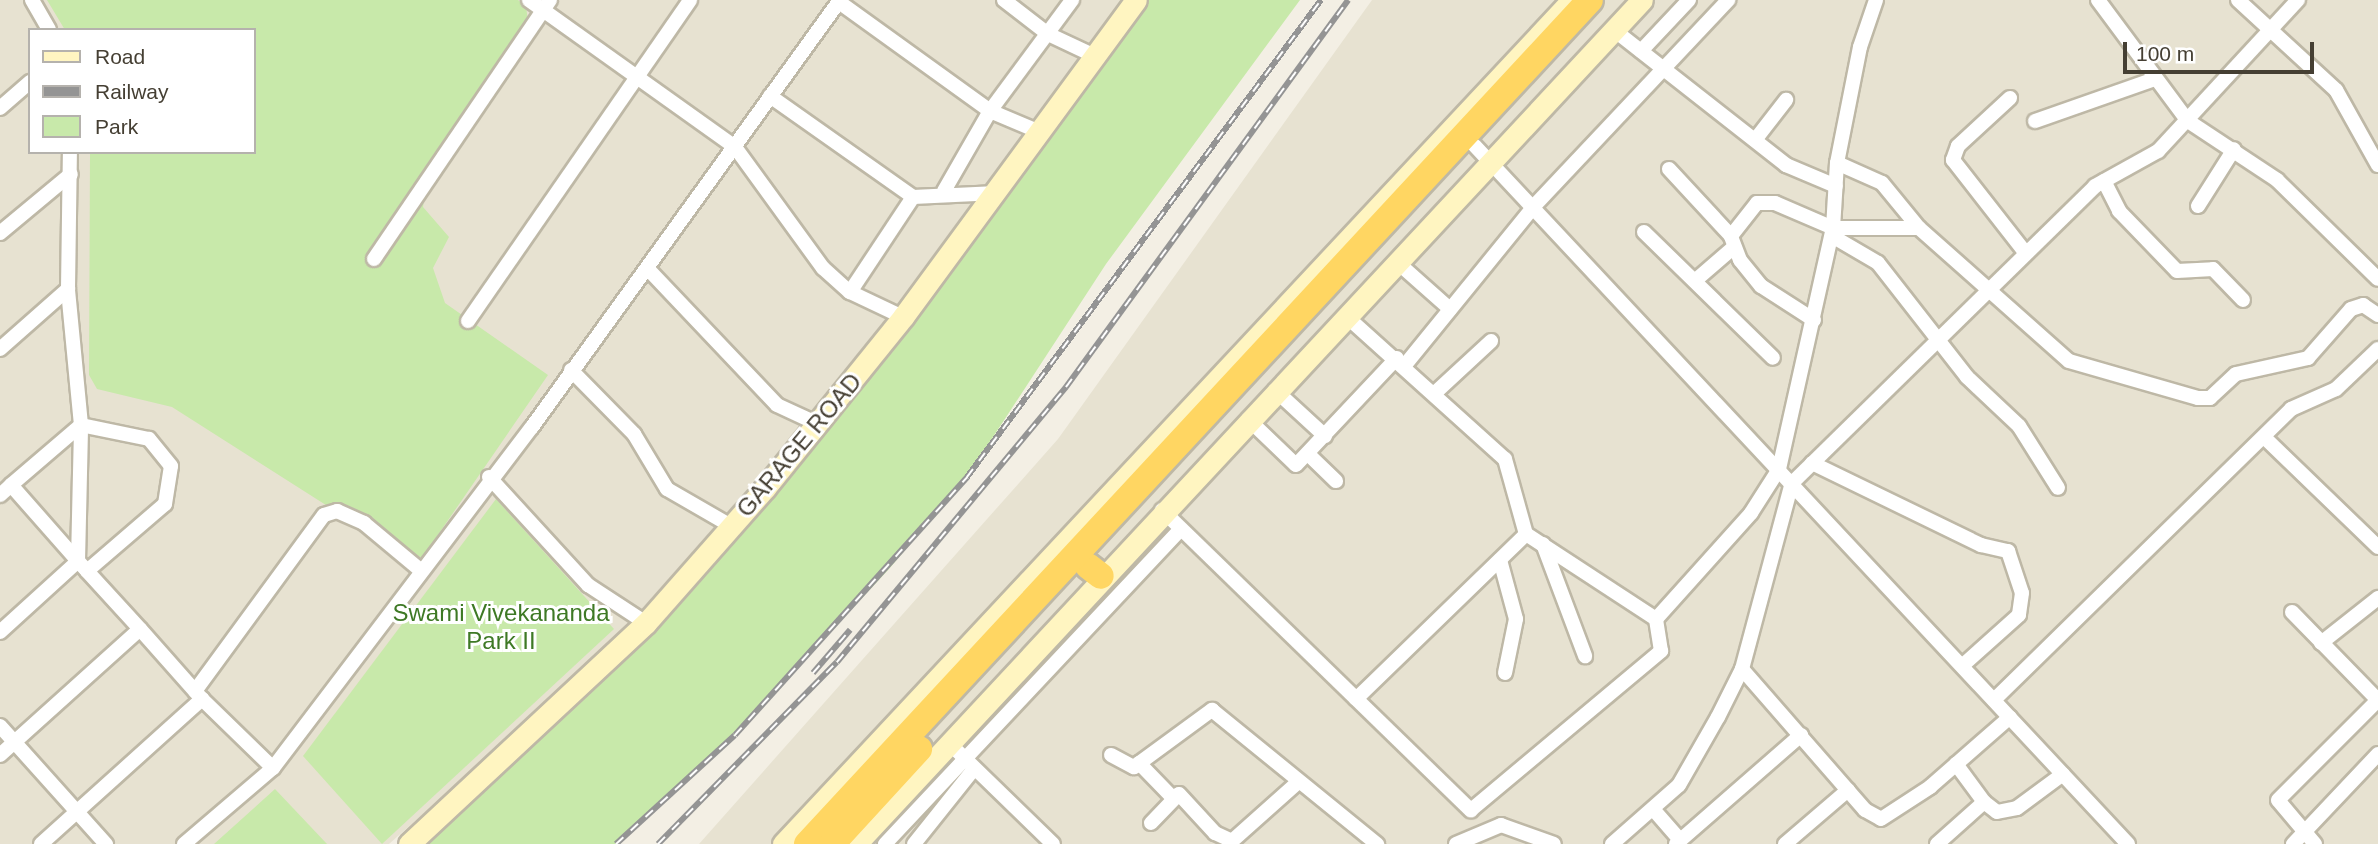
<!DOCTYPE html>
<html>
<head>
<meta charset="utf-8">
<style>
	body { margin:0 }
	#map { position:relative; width:2378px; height:844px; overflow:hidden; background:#f3efe4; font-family:Helvetica,sans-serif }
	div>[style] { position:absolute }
	.residential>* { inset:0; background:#e7e2d1 }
	.green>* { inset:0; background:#c8e9aa }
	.roads { filter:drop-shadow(2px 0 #beb8a6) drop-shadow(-2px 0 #beb8a6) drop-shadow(0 2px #beb8a6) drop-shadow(0 -2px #beb8a6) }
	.street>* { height:14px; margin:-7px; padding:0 7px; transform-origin:7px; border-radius:7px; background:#fff }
	.secondary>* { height:21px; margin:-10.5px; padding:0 10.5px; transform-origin:10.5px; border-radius:10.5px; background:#fff5c1 }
	.highway>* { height:26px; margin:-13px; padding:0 13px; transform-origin:13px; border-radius:13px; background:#ffd662 }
	.rail>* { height:6px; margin-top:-3px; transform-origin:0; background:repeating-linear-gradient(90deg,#fff 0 10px,#949494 0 20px); box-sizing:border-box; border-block:2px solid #949494 }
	span { translate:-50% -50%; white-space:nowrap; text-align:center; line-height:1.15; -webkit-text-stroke:6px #fff; paint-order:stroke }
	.street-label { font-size:24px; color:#453f33 }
	.park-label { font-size:24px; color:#3e7925 }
	.legend { position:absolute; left:28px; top:28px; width:228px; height:126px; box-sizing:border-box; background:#fff; border:2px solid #b5b2ad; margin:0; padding:9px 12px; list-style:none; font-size:21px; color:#453f33 }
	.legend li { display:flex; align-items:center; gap:14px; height:35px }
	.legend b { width:35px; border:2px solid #b5b2ad }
	.scale { position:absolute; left:2123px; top:42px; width:191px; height:32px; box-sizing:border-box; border:4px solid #453f33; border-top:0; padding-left:9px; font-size:21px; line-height:24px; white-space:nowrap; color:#453f33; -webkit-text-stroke:5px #fff; paint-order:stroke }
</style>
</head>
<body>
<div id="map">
	<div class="residential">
		<div style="clip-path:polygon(evenodd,0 0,1123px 0,755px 495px,596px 661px,389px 844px,0 844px,0 0,30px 30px,254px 30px,254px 152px,30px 152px,30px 30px)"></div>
		<div style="clip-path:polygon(1372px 0,2378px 0,2378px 844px,699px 844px,1058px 439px)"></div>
	</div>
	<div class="green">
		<div style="clip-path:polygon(47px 0,518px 0,526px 6px,529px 29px,428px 168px,423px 207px,449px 237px,433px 268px,445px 303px,548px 375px,422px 558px,362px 528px,172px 407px,97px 389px,89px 375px,90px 152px,254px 152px,254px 30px,65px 30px)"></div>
		<div style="clip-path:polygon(1136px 0,1300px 0,1106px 264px,967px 477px,889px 569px,735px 735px,616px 844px,408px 844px,731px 526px)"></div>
		<div style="clip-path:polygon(496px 499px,614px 629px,382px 844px,303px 756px)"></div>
		<div style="clip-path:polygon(275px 789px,327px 844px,214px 844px)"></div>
	</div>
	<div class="roads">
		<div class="street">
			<div style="left:32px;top:0;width:34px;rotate:60deg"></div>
			<div style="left:529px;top:0;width:253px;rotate:35.5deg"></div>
			<div style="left:735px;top:147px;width:150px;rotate:54deg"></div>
			<div style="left:823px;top:268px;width:36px;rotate:42deg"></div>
			<div style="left:850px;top:292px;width:59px;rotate:25.3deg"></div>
			<div style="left:1004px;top:0;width:56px;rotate:37.7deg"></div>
			<div style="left:1048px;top:34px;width:52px;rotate:25.1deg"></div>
			<div style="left:2098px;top:0;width:151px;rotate:53.4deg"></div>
			<div style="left:2188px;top:121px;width:107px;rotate:33.5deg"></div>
			<div style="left:2277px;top:180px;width:141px;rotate:44.4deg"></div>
			<div style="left:2238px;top:0;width:133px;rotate:42.6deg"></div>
			<div style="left:2336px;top:90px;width:86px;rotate:60.8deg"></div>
			<div style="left:839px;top:2px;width:186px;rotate:35.8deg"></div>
			<div style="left:990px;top:111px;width:54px;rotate:22.8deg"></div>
			<div style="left:1614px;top:30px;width:219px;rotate:38.1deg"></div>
			<div style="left:1786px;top:165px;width:54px;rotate:22.8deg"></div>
			<div style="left:1641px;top:51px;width:70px;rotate:-46.7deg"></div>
			<div style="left:770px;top:96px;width:175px;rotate:35.2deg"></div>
			<div style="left:913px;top:197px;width:84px;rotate:-2.7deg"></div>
			<div style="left:2010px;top:98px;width:71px;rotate:137.3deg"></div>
			<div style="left:1958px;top:146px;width:15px;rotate:110deg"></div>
			<div style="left:1953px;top:160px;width:115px;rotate:52deg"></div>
			<div style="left:0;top:108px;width:40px;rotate:-41deg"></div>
			<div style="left:2035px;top:121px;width:124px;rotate:-19.3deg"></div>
			<div style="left:1755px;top:140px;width:51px;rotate:-52.2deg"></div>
			<div style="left:1475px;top:146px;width:956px;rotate:46.91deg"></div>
			<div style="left:1837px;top:163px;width:49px;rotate:24deg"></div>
			<div style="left:1882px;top:183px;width:58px;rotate:50.6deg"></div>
			<div style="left:1669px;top:169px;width:91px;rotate:47.2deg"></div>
			<div style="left:2104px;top:181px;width:34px;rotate:63deg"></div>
			<div style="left:2119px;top:211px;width:83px;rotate:46deg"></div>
			<div style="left:2177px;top:271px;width:36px;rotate:-3deg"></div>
			<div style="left:2213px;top:269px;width:43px;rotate:45.9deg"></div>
			<div style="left:944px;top:191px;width:92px;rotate:-60.1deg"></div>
			<div style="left:990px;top:111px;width:138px;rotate:-53.5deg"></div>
			<div style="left:2198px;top:206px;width:67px;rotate:-57.7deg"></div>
			<div style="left:1644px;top:232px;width:180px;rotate:44.3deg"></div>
			<div style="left:0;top:233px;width:92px;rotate:-39.7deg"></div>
			<div style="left:1832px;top:236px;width:53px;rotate:30.4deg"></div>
			<div style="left:1878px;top:263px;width:145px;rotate:52deg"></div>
			<div style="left:1967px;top:377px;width:71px;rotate:43.3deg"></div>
			<div style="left:2019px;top:426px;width:73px;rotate:57.8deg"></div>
			<div style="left:374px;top:259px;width:313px;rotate:-55.8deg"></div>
			<div style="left:1397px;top:262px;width:71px;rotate:41.6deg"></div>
			<div style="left:648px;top:269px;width:187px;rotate:46.5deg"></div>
			<div style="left:777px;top:405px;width:45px;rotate:24.9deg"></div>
			<div style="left:1697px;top:279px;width:49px;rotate:-40.9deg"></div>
			<div style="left:850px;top:292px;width:114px;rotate:-56.4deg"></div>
			<div style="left:1346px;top:316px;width:214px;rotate:42deg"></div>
			<div style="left:1505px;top:459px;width:78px;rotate:74.4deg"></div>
			<div style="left:1526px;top:534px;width:155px;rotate:33.2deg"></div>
			<div style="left:1814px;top:320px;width:63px;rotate:-147.3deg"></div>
			<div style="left:1761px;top:286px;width:33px;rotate:-129deg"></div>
			<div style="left:1740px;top:260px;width:26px;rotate:-111deg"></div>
			<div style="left:1731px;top:236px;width:42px;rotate:-51.8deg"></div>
			<div style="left:1757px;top:203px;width:18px"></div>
			<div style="left:1775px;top:203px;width:63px;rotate:23.3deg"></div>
			<div style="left:1833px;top:228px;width:86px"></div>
			<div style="left:1919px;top:228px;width:200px;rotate:41.6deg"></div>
			<div style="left:2069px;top:361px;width:134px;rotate:16deg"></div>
			<div style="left:2198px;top:398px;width:12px"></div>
			<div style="left:2210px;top:398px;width:35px;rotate:-43deg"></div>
			<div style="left:2236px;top:374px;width:74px;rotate:-12.5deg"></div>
			<div style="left:2308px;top:358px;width:65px;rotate:-48.7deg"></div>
			<div style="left:2351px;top:309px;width:13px;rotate:-18deg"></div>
			<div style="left:2363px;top:305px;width:18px;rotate:34deg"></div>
			<div style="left:468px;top:321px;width:390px;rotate:-55.3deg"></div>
			<div style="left:0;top:349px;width:91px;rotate:-41.4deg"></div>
			<div style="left:1405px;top:365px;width:206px;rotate:-50.9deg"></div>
			<div style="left:1535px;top:205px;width:282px;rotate:-46.7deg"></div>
			<div style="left:571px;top:370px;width:90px;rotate:45.5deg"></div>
			<div style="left:634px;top:434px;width:64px;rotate:59deg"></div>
			<div style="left:667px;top:489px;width:74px;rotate:30deg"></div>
			<div style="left:1275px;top:390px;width:68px;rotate:42.6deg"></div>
			<div style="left:1436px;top:392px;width:75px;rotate:-42.8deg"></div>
			<div style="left:1248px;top:419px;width:66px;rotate:43.8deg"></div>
			<div style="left:1296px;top:465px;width:147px;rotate:-46.7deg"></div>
			<div style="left:2265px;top:438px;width:157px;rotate:44deg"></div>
			<div style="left:1308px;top:454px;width:39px;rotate:44deg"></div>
			<div style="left:1812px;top:463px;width:188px;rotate:25.9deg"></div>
			<div style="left:1981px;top:545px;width:28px;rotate:13deg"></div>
			<div style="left:2008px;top:551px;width:44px;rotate:71.6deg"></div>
			<div style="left:2022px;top:593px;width:22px;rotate:98deg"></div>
			<div style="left:2019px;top:615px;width:76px;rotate:138.2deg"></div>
			<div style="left:489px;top:477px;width:147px;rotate:47.5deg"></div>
			<div style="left:588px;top:585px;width:69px;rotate:33.2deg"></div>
			<div style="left:0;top:495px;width:15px;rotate:-42deg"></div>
			<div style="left:1162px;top:510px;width:431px;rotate:44.2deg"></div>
			<div style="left:1471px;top:810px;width:248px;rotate:-39.9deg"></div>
			<div style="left:1661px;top:651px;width:32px;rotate:-99deg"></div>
			<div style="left:1656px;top:619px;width:142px;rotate:-48.1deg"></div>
			<div style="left:1751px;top:513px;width:52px;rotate:-57.5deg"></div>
			<div style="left:1779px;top:469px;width:247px;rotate:-77.4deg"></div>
			<div style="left:1833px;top:228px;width:65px;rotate:-86.5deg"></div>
			<div style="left:1837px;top:163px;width:118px;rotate:-78.8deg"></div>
			<div style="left:1860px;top:47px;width:50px;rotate:-71.2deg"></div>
			<div style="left:1543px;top:544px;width:120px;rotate:69.4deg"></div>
			<div style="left:1500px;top:560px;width:61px;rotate:74.8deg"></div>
			<div style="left:1516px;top:619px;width:55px;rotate:101.5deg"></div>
			<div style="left:87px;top:571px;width:103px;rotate:-40.7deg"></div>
			<div style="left:165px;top:504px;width:38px;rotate:-81deg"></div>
			<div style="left:171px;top:466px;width:35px;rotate:-129deg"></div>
			<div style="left:149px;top:439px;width:69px;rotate:-168.4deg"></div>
			<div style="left:81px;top:425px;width:92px;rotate:139.4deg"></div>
			<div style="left:11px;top:485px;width:101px;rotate:48.6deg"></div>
			<div style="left:78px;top:561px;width:13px;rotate:48deg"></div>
			<div style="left:87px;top:571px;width:79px;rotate:47.6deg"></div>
			<div style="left:140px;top:629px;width:94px;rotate:48.5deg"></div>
			<div style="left:202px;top:699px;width:99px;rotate:44.2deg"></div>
			<div style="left:2292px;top:612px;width:123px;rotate:45.7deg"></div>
			<div style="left:0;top:632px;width:105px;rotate:-42.3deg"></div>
			<div style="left:78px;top:561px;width:136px;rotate:-88.7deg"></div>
			<div style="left:81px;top:425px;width:137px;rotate:-95.5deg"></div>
			<div style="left:68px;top:289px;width:137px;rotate:-89.2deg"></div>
			<div style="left:2321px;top:643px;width:73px;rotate:-38.3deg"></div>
			<div style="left:1742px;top:669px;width:187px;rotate:48.9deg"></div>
			<div style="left:1865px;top:810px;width:18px;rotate:29deg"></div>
			<div style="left:1881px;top:819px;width:59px;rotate:-33.1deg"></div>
			<div style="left:1930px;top:787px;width:106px;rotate:-41.2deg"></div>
			<div style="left:195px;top:691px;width:218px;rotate:-53.8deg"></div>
			<div style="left:324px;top:515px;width:14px;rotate:-17deg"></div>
			<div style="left:337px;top:511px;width:30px;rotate:24deg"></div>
			<div style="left:364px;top:523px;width:72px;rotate:39.9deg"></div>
			<div style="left:1356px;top:699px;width:237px;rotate:-44.1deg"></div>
			<div style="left:1994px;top:700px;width:416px;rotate:-44.4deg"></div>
			<div style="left:2291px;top:409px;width:49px;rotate:-24deg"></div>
			<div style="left:2336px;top:389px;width:58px;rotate:-43.6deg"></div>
			<div style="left:0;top:726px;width:159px;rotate:48.1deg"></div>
			<div style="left:949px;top:743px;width:145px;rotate:44.2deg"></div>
			<div style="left:0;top:755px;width:188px;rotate:-42deg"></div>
			<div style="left:1111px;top:755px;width:26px;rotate:28deg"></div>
			<div style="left:1134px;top:767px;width:97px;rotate:-36.2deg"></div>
			<div style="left:1212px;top:710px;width:213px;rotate:39.1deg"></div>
			<div style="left:1139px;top:763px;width:47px;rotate:45.9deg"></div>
			<div style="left:1956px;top:764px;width:47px;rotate:53.6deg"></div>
			<div style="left:1653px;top:809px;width:41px;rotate:48.9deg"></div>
			<div style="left:1151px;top:823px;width:40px;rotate:-46deg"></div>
			<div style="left:1179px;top:794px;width:53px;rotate:47.3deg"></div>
			<div style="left:1215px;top:833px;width:19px;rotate:25deg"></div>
			<div style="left:1232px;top:841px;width:86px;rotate:-41.7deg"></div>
			<div style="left:41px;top:844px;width:217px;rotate:-42deg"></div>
			<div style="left:184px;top:844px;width:117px;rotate:-40.5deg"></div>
			<div style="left:273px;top:768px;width:428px;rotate:-52.8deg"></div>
			<div style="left:532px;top:427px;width:526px;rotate:-54.2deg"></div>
			<div style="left:885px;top:844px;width:432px;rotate:-46.8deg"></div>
			<div style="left:914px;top:844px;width:95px;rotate:-51.4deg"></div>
			<div style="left:1456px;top:844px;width:49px;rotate:-22.9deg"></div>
			<div style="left:1501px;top:825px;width:56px;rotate:19.7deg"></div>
			<div style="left:1612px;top:844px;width:89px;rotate:-41.4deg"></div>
			<div style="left:1679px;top:785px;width:78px;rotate:-60.2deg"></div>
			<div style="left:1718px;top:717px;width:54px;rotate:-63.4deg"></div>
			<div style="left:1742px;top:669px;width:193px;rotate:-75deg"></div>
			<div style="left:1792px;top:483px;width:424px;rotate:-44.4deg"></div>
			<div style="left:2095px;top:186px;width:72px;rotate:-29.1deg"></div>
			<div style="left:2158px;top:151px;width:206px;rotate:-47.2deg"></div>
			<div style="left:1676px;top:844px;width:166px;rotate:-41.1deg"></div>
			<div style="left:1785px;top:844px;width:83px;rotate:-40.6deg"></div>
			<div style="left:1937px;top:844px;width:63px;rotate:-41.8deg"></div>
			<div style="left:1984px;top:802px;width:16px;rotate:38deg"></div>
			<div style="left:1997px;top:812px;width:20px;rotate:-11deg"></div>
			<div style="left:2017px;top:808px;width:57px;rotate:-36.5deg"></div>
			<div style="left:2293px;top:844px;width:124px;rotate:-46.6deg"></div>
			<div style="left:2315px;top:844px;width:57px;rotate:-130.1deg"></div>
			<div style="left:2278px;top:800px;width:141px;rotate:-45deg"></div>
		</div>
		<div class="secondary">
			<div style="left:409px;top:844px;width:324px;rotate:-43deg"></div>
			<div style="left:646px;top:623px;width:180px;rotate:-48.6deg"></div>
			<div style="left:765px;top:488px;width:220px;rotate:-51.1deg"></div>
			<div style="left:903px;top:317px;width:393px;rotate:-53.7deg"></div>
			<div style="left:783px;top:844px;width:1155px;rotate:-46.93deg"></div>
			<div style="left:856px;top:844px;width:1153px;rotate:-47.04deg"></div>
		</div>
		<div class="highway">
			<div style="left:1088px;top:566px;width:16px;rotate:38deg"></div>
			<div style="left:807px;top:844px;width:1151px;rotate:-47.15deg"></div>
			<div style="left:832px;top:844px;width:129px;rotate:-47.5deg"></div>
		</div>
	</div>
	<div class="rail">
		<div style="left:813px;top:673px;width:57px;rotate:-49.3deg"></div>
		<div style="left:616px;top:844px;width:161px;rotate:-42.5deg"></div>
		<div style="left:735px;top:735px;width:347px;rotate:-48deg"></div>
		<div style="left:967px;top:477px;width:594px;rotate:-53.42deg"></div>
		<div style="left:658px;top:844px;width:255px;rotate:-45.5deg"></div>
		<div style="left:837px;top:662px;width:358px;rotate:-50.2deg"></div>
		<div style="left:1066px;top:387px;width:479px;rotate:-53.9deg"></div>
	</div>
	<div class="street-label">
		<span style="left:799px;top:445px;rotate:-50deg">GARAGE ROAD</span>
	</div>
	<div class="park-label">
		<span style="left:501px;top:627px">Swami Vivekananda<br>Park II</span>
	</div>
	<ul class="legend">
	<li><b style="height:9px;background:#fff5c1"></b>Road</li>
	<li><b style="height:9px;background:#949494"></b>Railway</li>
	<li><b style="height:19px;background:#c8e9aa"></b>Park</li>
	</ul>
	<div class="scale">100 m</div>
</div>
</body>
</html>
